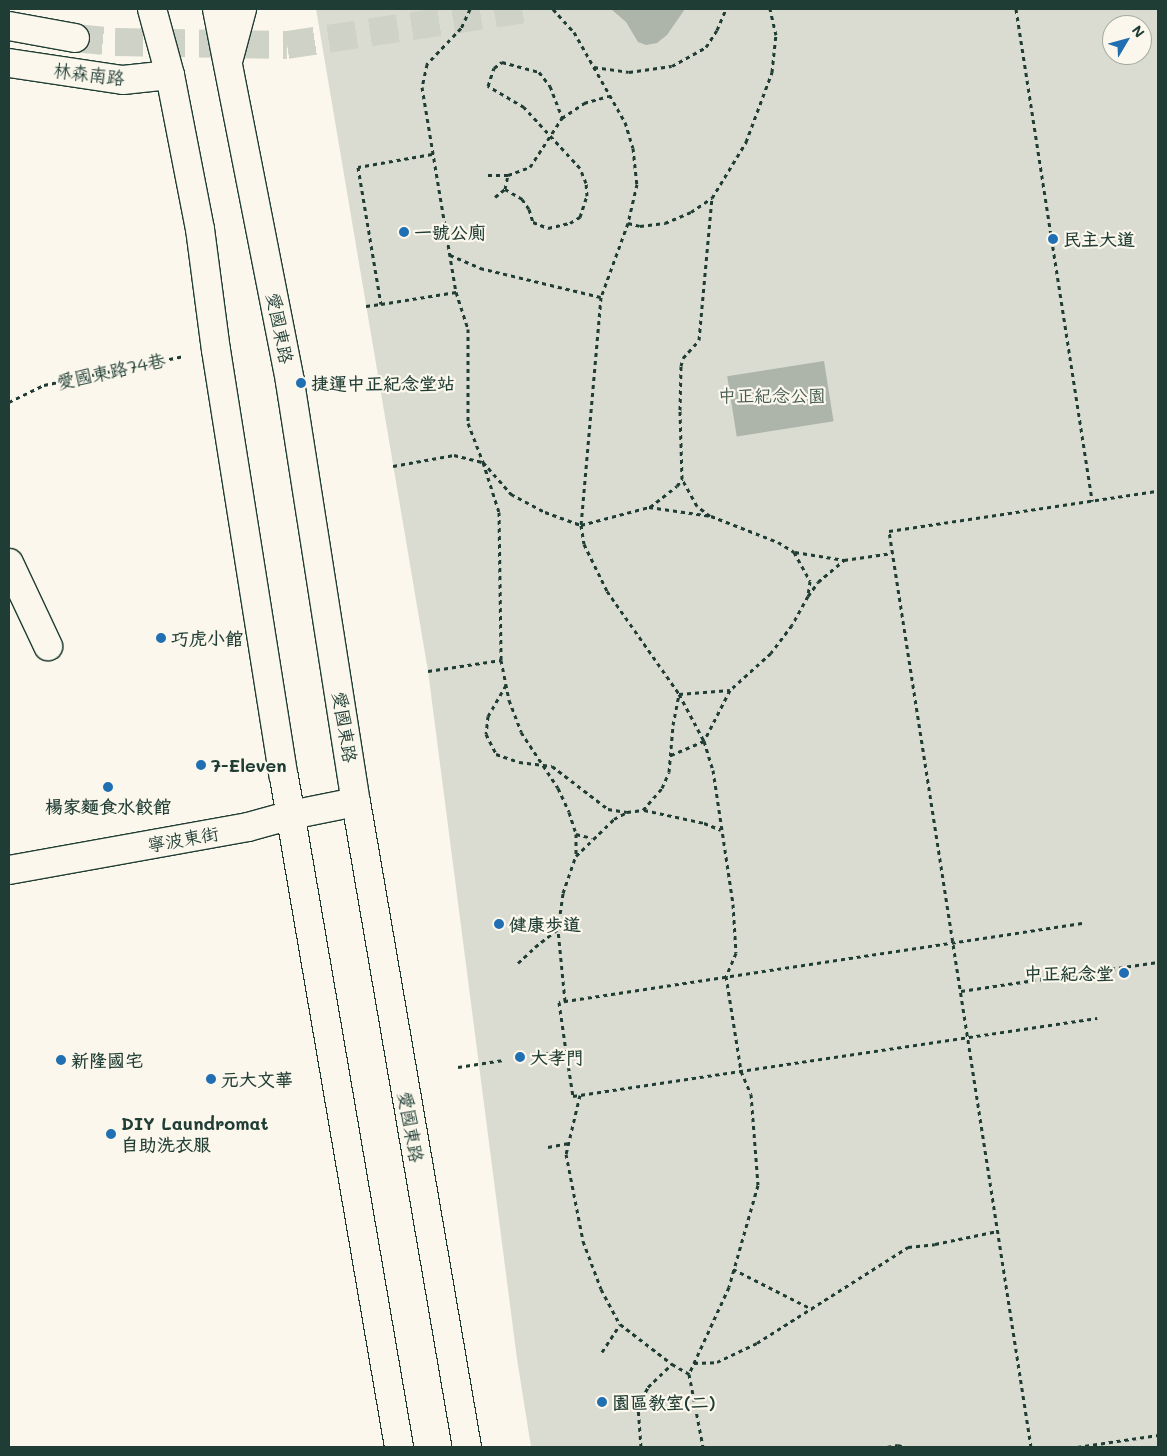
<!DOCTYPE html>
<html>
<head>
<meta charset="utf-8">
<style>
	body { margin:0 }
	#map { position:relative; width:1167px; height:1456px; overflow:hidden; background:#fbf7ec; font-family:Mali,"LXGW WenKai TC",sans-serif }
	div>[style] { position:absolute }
	.green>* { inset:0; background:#dbdcd1 }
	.water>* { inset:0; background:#adb4aa; transform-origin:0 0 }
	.minor-tunnel>* { height:28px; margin-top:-14px; transform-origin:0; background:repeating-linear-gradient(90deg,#cfd2c7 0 28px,transparent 0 42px) }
	.path>* { height:3px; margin-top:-1.5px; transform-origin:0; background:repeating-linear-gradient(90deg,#1f3d34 0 4px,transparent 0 8px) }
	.roads { filter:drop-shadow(1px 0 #1f3d34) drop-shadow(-1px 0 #1f3d34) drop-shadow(0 1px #1f3d34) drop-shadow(0 -1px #1f3d34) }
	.minor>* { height:28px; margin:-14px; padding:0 14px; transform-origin:14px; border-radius:14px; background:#fbf7ec }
	.dots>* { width:14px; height:14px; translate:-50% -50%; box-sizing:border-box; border:2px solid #fbf7ec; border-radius:50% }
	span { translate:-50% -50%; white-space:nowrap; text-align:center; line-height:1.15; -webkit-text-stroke:4.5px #fbf7ec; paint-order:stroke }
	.street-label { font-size:18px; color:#1f3d34 }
	.poi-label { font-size:18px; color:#1f3d34; font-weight:700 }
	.left { translate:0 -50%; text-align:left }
	.right { translate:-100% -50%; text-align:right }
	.park-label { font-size:18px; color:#455d53 }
	.frame { position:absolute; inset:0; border:10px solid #1f3d34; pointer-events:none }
	.north { position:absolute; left:1102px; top:15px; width:50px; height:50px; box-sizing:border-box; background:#fbf7ec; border:1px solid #a3ada2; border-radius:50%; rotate:53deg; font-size:14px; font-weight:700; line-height:20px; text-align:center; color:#1f3d34 }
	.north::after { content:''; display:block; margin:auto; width:18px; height:22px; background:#1f6fb2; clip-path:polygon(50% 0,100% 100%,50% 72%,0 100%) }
</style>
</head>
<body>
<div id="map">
	<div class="green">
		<div style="clip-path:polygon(evenodd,316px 9px,1158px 9px,1158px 1447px,531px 1447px,517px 1359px,428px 671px,316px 9px,1112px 25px,1142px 25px,1142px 55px,1112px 55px,1112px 25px)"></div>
	</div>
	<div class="water">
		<div style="clip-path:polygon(611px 9px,685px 9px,667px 35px,657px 43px,646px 45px,638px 42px,626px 22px)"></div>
		<div style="left:824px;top:361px;width:61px;height:98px;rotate:81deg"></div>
	</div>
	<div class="minor-tunnel">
		<div style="left:75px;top:38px;width:40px;rotate:5.7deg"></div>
		<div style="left:115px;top:42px;width:172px;rotate:1deg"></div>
		<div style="left:287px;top:45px;width:240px;rotate:-8.6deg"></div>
	</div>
	<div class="path">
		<div style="left:470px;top:9px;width:21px;rotate:115deg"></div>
		<div style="left:461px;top:28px;width:50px;rotate:133.4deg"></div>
		<div style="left:427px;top:64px;width:24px;rotate:102deg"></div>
		<div style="left:422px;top:87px;width:208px;rotate:80.6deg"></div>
		<div style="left:456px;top:292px;width:39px;rotate:72deg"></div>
		<div style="left:468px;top:329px;width:94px;rotate:90deg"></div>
		<div style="left:468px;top:423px;width:42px;rotate:69deg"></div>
		<div style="left:483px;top:462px;width:43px;rotate:48.8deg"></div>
		<div style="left:511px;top:494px;width:38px;rotate:28deg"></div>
		<div style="left:545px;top:512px;width:38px;rotate:20deg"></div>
		<div style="left:581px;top:525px;width:70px;rotate:-14.8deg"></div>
		<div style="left:649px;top:507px;width:63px;rotate:8.3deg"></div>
		<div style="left:711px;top:516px;width:72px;rotate:21.2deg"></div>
		<div style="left:778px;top:542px;width:19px;rotate:32deg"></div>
		<div style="left:794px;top:552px;width:33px;rotate:61deg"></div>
		<div style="left:810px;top:581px;width:15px;rotate:98deg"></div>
		<div style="left:808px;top:596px;width:33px;rotate:119deg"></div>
		<div style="left:792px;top:625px;width:35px;rotate:127deg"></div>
		<div style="left:771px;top:653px;width:55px;rotate:137.9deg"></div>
		<div style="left:553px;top:9px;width:31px;rotate:48deg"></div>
		<div style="left:574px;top:32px;width:103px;rotate:60.5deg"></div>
		<div style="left:625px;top:122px;width:27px;rotate:73deg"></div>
		<div style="left:633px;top:148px;width:36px;rotate:84deg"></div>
		<div style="left:637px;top:184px;width:40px;rotate:103deg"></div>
		<div style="left:628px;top:223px;width:79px;rotate:110deg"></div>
		<div style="left:601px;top:297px;width:229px;rotate:95deg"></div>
		<div style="left:581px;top:525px;width:19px;rotate:81deg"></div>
		<div style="left:584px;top:544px;width:52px;rotate:63.9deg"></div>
		<div style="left:607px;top:591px;width:126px;rotate:55deg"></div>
		<div style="left:679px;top:694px;width:53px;rotate:62deg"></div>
		<div style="left:704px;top:741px;width:30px;rotate:73deg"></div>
		<div style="left:713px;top:770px;width:135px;rotate:81.5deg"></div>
		<div style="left:733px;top:904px;width:49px;rotate:86.5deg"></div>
		<div style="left:736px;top:953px;width:25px;rotate:113deg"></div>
		<div style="left:726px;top:976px;width:96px;rotate:81deg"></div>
		<div style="left:741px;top:1071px;width:25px;rotate:67deg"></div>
		<div style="left:751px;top:1094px;width:91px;rotate:85.6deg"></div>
		<div style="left:758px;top:1185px;width:106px;rotate:105.9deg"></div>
		<div style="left:729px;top:1287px;width:96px;rotate:114.7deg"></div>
		<div style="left:689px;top:1374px;width:74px;rotate:79.1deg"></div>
		<div style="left:1016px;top:9px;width:498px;rotate:81.2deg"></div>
		<div style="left:594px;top:67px;width:35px;rotate:8deg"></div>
		<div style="left:629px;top:72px;width:43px;rotate:-7.9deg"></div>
		<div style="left:672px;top:66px;width:39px;rotate:-29deg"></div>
		<div style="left:706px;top:47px;width:20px;rotate:-57deg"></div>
		<div style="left:717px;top:30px;width:23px;rotate:-67deg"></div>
		<div style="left:432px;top:154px;width:75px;rotate:170deg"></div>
		<div style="left:358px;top:167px;width:139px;rotate:80.5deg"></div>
		<div style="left:381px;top:304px;width:76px;rotate:-9.1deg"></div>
		<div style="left:488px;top:175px;width:20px"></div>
		<div style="left:508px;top:175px;width:23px;rotate:-20deg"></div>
		<div style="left:530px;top:167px;width:59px;rotate:-56.9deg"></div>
		<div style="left:562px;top:118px;width:27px;rotate:-34deg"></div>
		<div style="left:584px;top:103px;width:26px;rotate:-16deg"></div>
		<div style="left:505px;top:189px;width:14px;rotate:-78deg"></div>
		<div style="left:495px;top:197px;width:13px;rotate:-39deg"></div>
		<div style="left:505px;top:189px;width:20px;rotate:30deg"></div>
		<div style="left:522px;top:199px;width:12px;rotate:55deg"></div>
		<div style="left:529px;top:209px;width:14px;rotate:73deg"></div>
		<div style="left:533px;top:222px;width:16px;rotate:22deg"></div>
		<div style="left:548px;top:228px;width:23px;rotate:-13deg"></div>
		<div style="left:570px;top:223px;width:12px;rotate:-31deg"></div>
		<div style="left:580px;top:217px;width:22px;rotate:-72deg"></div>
		<div style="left:587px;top:196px;width:13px;rotate:-94deg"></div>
		<div style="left:586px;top:183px;width:16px;rotate:-112deg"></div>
		<div style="left:580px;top:168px;width:83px;rotate:-132.6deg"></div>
		<div style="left:524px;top:107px;width:42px;rotate:-149.7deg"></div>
		<div style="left:488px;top:86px;width:19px;rotate:-72deg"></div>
		<div style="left:494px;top:68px;width:10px;rotate:-37deg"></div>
		<div style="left:502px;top:62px;width:38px;rotate:15deg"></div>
		<div style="left:539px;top:72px;width:18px;rotate:52deg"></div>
		<div style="left:550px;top:86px;width:34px;rotate:69deg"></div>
		<div style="left:628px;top:223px;width:12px;rotate:14deg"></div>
		<div style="left:640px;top:226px;width:25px;rotate:-7deg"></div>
		<div style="left:665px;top:223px;width:28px;rotate:-23deg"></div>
		<div style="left:691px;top:212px;width:25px;rotate:-34deg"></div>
		<div style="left:450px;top:255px;width:33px;rotate:23deg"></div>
		<div style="left:480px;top:268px;width:124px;rotate:13.5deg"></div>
		<div style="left:366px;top:306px;width:15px;rotate:-8deg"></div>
		<div style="left:9px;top:402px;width:39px;rotate:-26deg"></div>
		<div style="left:44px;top:385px;width:143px;rotate:-11.7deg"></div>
		<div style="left:393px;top:466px;width:62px;rotate:-10.2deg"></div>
		<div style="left:454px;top:455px;width:30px;rotate:14deg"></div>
		<div style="left:483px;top:462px;width:52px;rotate:72.3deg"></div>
		<div style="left:499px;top:512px;width:148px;rotate:89.2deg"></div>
		<div style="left:501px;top:660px;width:41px;rotate:78.7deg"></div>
		<div style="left:509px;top:700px;width:34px;rotate:69deg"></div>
		<div style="left:521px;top:732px;width:67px;rotate:56.5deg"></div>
		<div style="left:558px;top:788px;width:26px;rotate:65deg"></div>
		<div style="left:569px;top:812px;width:23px;rotate:72deg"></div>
		<div style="left:576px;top:834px;width:22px;rotate:90deg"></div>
		<div style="left:650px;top:507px;width:34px;rotate:-38deg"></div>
		<div style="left:677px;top:486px;width:9px;rotate:-54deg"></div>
		<div style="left:710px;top:516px;width:16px;rotate:-142deg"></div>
		<div style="left:697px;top:506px;width:31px;rotate:-119deg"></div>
		<div style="left:682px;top:479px;width:69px;rotate:-91.7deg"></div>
		<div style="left:680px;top:410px;width:44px;rotate:-88.7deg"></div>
		<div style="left:681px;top:366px;width:8px;rotate:-76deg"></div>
		<div style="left:683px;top:358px;width:24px;rotate:-48deg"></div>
		<div style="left:699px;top:340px;width:143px;rotate:-84.8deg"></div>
		<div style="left:712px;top:198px;width:66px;rotate:-58.7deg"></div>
		<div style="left:746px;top:142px;width:75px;rotate:-69.6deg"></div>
		<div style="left:772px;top:72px;width:37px;rotate:-84deg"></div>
		<div style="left:776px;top:35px;width:27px;rotate:-103deg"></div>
		<div style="left:795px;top:552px;width:50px;rotate:9.3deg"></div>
		<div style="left:844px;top:560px;width:49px;rotate:-8.1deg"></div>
		<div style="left:808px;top:596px;width:17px;rotate:-54deg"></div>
		<div style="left:818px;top:582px;width:34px;rotate:-40deg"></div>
		<div style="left:428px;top:671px;width:74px;rotate:-8.6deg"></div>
		<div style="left:506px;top:685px;width:36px;rotate:120deg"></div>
		<div style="left:488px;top:716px;width:18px;rotate:96deg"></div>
		<div style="left:486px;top:734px;width:22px;rotate:63deg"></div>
		<div style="left:496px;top:754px;width:24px;rotate:19deg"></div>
		<div style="left:519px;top:762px;width:33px;rotate:7deg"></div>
		<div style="left:552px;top:766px;width:71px;rotate:37.5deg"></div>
		<div style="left:608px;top:809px;width:19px;rotate:9deg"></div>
		<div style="left:644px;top:810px;width:61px;rotate:12.2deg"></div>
		<div style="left:704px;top:823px;width:18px;rotate:22deg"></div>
		<div style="left:576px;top:834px;width:16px;rotate:14deg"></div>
		<div style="left:1082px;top:923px;width:529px;rotate:171.41deg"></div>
		<div style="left:559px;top:1002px;width:49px;rotate:81.9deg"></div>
		<div style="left:566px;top:1051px;width:46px;rotate:81.2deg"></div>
		<div style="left:573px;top:1096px;width:530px;rotate:-8.47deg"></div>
		<div style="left:518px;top:963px;width:23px;rotate:-43deg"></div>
		<div style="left:535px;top:947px;width:29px;rotate:-38deg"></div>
		<div style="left:961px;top:991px;width:199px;rotate:-8.4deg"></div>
		<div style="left:565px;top:1001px;width:72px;rotate:-95.6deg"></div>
		<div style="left:558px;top:929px;width:36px;rotate:-82deg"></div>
		<div style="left:563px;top:893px;width:39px;rotate:-71deg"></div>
		<div style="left:576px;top:856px;width:53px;rotate:-44.2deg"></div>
		<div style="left:614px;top:819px;width:15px;rotate:-28deg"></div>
		<div style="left:627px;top:812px;width:16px;rotate:-7deg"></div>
		<div style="left:643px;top:810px;width:29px;rotate:-49deg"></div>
		<div style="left:662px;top:788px;width:17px;rotate:-66deg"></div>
		<div style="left:669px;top:772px;width:47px;rotate:-85.1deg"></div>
		<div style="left:673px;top:725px;width:32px;rotate:-79deg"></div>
		<div style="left:679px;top:694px;width:51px;rotate:-4.5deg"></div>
		<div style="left:730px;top:690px;width:57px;rotate:117deg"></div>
		<div style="left:704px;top:741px;width:36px;rotate:157deg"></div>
		<div style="left:536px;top:1055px;width:30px;rotate:-8deg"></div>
		<div style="left:458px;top:1067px;width:46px;rotate:-8.8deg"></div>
		<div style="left:580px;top:1095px;width:61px;rotate:103.3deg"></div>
		<div style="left:566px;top:1154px;width:89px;rotate:78.9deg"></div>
		<div style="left:583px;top:1241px;width:51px;rotate:69.4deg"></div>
		<div style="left:601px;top:1289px;width:40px;rotate:62deg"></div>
		<div style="left:620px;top:1324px;width:66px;rotate:37.6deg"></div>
		<div style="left:672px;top:1364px;width:20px;rotate:30deg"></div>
		<div style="left:548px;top:1147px;width:21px;rotate:-11deg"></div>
		<div style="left:733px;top:1269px;width:89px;rotate:26.9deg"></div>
		<div style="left:602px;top:1352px;width:33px;rotate:-57deg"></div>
		<div style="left:694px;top:1363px;width:23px;rotate:-2deg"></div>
		<div style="left:717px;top:1362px;width:44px;rotate:-25.4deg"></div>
		<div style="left:757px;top:1343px;width:179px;rotate:-32.4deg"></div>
		<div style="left:908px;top:1247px;width:27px;rotate:-6deg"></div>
		<div style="left:935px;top:1244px;width:64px;rotate:-11.7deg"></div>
		<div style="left:641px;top:1447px;width:41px;rotate:-94.2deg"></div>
		<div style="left:638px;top:1406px;width:21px;rotate:-62deg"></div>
		<div style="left:648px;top:1387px;width:33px;rotate:-44deg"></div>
		<div style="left:887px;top:1447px;width:11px;rotate:-10deg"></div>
		<div style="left:898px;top:1445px;width:6px;rotate:18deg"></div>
		<div style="left:1031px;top:1447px;width:927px;rotate:-98.81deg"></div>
		<div style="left:889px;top:531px;width:272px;rotate:-8.5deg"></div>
		<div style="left:1077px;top:1447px;width:82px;rotate:-8.4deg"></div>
	</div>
	<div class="roads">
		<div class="minor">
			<div style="left:152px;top:9px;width:68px;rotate:74.7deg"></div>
			<div style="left:170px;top:75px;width:157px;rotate:79deg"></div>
			<div style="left:200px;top:229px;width:122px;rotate:82.5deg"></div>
			<div style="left:216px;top:350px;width:432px;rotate:81deg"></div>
			<div style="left:284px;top:777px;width:680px;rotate:80.26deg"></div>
			<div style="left:217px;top:9px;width:380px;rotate:78.9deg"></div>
			<div style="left:290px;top:382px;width:425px;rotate:81.1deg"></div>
			<div style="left:356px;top:802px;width:654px;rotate:80.24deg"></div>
			<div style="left:9px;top:26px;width:67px;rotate:10.3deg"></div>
			<div style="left:229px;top:58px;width:51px;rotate:-75.1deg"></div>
			<div style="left:9px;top:63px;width:115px;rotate:8.5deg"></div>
			<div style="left:123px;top:80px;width:47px;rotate:-6.1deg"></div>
			<div style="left:9px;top:563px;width:92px;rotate:64.8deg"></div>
			<div style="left:9px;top:870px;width:243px;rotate:-10.2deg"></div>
			<div style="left:248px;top:827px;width:45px;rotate:-15.6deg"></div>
			<div style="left:291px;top:815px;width:66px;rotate:-11.3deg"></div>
		</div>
	</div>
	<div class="dots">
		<div style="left:404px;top:232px;background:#1f6fb2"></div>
		<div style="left:1053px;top:239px;background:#1f6fb2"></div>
		<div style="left:301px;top:383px;background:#1f6fb2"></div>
		<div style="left:161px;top:638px;background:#1f6fb2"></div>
		<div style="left:201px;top:765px;background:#1f6fb2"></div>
		<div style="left:108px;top:787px;background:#1f6fb2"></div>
		<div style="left:499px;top:924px;background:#1f6fb2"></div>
		<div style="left:1124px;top:973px;background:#1f6fb2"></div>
		<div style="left:520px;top:1057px;background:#1f6fb2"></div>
		<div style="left:61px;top:1060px;background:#1f6fb2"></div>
		<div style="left:211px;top:1079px;background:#1f6fb2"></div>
		<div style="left:111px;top:1134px;background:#1f6fb2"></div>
		<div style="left:602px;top:1402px;background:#1f6fb2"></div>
	</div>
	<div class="street-label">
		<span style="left:89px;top:74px;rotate:7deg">林森南路</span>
		<span style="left:280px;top:328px;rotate:79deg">愛國東路</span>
		<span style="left:111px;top:371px;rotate:-12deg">愛國東路74巷</span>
		<span style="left:345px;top:727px;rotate:81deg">愛國東路</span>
		<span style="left:183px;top:839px;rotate:-10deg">寧波東街</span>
		<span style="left:411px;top:1127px;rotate:80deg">愛國東路</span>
	</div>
	<div class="poi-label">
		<span class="left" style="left:414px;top:232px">一號公廁</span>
		<span class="left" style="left:1063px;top:239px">民主大道</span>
		<span class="left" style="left:311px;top:383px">捷運中正紀念堂站</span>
		<span class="left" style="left:171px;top:638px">巧虎小館</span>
		<span class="left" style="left:211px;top:765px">7-Eleven</span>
		<span style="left:108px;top:806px">楊家麵食水餃館</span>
		<span class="left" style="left:509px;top:924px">健康歩道</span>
		<span class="right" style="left:1114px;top:973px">中正紀念堂</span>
		<span class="left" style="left:530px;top:1057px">大孝門</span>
		<span class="left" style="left:71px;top:1060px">新隆國宅</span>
		<span class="left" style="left:221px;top:1079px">元大文華</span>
		<span class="left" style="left:121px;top:1134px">DIY Laundromat<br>自助洗衣服</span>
		<span class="left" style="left:612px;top:1402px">園區教室(二)</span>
	</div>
	<div class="park-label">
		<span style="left:772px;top:395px">中正紀念公園</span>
	</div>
	<div class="frame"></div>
	<div class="north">N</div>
</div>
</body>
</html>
